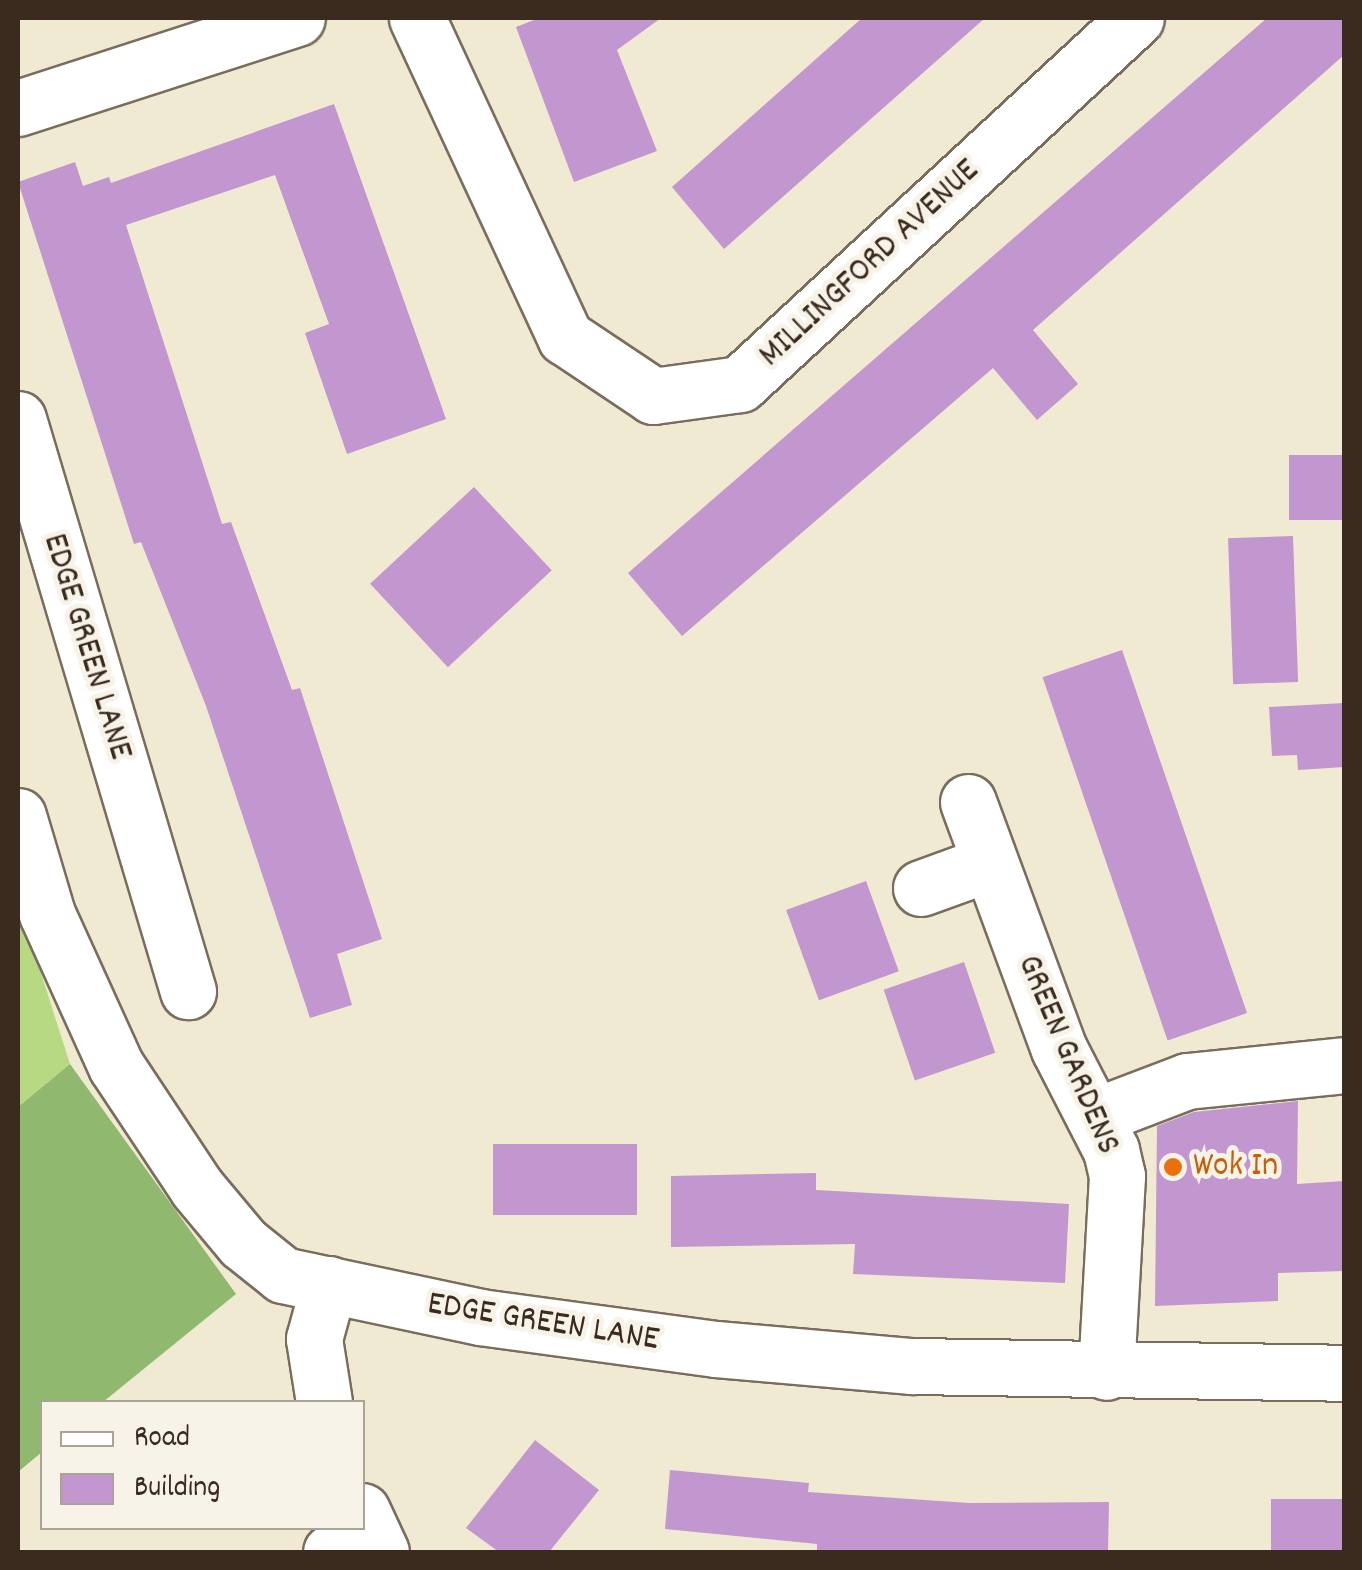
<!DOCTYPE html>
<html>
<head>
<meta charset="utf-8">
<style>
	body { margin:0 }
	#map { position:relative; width:1362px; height:1570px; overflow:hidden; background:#f0ead2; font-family:Dekko,sans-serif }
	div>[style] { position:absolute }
	.green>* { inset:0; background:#b6d981 }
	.forest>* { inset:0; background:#90b96f }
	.building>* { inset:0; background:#c296ce; transform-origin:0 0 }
	.roads { filter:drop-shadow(2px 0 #7a6d5d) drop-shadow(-2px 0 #7a6d5d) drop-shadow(0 2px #7a6d5d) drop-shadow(0 -2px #7a6d5d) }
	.minor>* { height:55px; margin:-27.5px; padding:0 27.5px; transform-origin:27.5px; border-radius:27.5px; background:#fff }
	.dots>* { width:28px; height:28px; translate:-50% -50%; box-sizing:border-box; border:5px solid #f7f3e8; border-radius:50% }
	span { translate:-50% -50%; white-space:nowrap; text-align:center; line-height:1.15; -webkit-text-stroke:10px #f7f3e8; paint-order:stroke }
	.street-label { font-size:35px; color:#3b2a1e }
	.food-label { font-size:35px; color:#c56008 }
	.left { translate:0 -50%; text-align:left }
	.frame { position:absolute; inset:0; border:20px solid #3b2a1e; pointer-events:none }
	.legend { position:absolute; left:40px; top:1400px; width:325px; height:130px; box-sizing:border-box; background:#f7f3e8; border:2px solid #aca397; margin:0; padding:12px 18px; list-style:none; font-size:30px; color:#3b2a1e }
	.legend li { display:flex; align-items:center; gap:20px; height:50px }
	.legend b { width:50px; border:2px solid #aca397 }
</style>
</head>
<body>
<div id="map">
	<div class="green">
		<div style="clip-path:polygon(18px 901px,70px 1064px,18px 1107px)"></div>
	</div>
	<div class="forest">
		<div style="clip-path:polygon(70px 1064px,236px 1294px,103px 1402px,42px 1402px,42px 1452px,18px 1472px,18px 1107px)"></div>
	</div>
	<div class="building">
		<div style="clip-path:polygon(539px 18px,661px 18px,617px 50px,657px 151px,574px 182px,516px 27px)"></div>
		<div style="clip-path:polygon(862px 18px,985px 18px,724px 249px,672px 187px)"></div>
		<div style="clip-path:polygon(1267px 18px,1344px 18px,1344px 55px,1033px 330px,1078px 384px,1037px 420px,993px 368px,682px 636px,628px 573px)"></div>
		<div style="clip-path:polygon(334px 104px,446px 419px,347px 454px,305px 333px,329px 324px,275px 175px,126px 225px,222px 524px,231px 522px,292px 690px,300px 688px,382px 939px,337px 954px,352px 1005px,310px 1018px,206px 706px,141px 542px,134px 544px,18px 182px,75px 162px,83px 186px,109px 177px,111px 183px)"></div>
		<div style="left:1344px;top:455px;width:65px;height:55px;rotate:90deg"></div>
		<div style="left:474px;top:487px;width:114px;height:142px;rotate:47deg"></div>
		<div style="left:1293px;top:536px;width:146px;height:65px;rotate:88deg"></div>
		<div style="left:1122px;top:650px;width:384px;height:84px;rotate:71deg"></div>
		<div style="clip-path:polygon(1344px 703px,1344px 767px,1298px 770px,1297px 755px,1272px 756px,1269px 707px)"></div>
		<div style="left:866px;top:881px;width:96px;height:85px;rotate:70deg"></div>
		<div style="left:964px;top:962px;width:96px;height:85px;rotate:71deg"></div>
		<div style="clip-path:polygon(1298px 1101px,1297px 1184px,1344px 1181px,1344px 1271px,1278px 1273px,1278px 1301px,1155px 1306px,1157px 1126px,1194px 1112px)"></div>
		<div style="left:493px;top:1144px;width:144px;height:71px"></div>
		<div style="clip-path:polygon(816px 1173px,816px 1190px,1069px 1204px,1065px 1283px,853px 1274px,855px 1244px,671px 1247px,671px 1176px)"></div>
		<div style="clip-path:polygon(535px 1440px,599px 1490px,549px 1552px,499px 1552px,466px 1528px)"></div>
		<div style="clip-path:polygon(670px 1470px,809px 1483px,808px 1492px,969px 1503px,1109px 1502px,1108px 1552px,817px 1552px,817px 1544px,665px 1529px)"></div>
		<div style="left:1344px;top:1499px;width:53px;height:73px;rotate:90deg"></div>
	</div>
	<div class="roads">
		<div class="minor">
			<div style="left:417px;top:18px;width:352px;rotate:65.1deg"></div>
			<div style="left:565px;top:337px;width:106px;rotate:33.8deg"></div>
			<div style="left:653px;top:396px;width:88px;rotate:-7.9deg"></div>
			<div style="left:740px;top:384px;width:539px;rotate:-42.75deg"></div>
			<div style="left:18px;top:108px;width:293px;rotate:-17.9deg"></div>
			<div style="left:18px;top:419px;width:597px;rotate:73.45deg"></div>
			<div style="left:968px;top:802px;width:263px;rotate:69.8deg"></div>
			<div style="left:1059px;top:1049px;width:114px;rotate:62.8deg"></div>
			<div style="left:1111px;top:1150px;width:27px;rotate:77deg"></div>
			<div style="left:1117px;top:1176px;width:196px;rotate:93.2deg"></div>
			<div style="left:18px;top:816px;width:102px;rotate:73.5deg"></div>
			<div style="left:47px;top:914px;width:167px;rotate:65.6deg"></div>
			<div style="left:116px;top:1066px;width:146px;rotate:56.4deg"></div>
			<div style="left:197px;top:1188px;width:72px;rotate:50.1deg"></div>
			<div style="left:243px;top:1243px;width:51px;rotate:38.7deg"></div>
			<div style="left:283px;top:1275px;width:201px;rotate:12deg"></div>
			<div style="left:480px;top:1317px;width:238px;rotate:7.7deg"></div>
			<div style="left:716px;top:1349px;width:197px;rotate:5deg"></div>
			<div style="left:912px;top:1366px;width:432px;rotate:0.9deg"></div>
			<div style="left:921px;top:888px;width:73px;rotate:-19.9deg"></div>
			<div style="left:1098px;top:1115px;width:95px;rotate:-20.9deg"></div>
			<div style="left:1187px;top:1081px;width:158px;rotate:-5.8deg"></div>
			<div style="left:324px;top:1402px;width:64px;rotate:-99deg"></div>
			<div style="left:314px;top:1339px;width:57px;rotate:-74.7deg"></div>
			<div style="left:362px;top:1511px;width:45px;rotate:65.1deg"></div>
			<div style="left:331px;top:1552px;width:45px;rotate:-20.9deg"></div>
		</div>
	</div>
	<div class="dots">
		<div style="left:1173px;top:1167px;background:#e8710a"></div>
	</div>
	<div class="street-label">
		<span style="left:870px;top:264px;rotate:-43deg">MILLINGFORD AVENUE</span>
		<span style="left:86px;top:647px;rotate:73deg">EDGE GREEN LANE</span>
		<span style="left:1067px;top:1055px;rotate:67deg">GREEN GARDENS</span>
		<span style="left:543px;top:1323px;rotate:9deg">EDGE GREEN LANE</span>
	</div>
	<div class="food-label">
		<span class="left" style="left:1193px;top:1167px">Wok In</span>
	</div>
	<div class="frame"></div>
	<ul class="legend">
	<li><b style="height:12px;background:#fff"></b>Road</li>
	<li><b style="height:28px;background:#c296ce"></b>Building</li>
	</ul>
</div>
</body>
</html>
